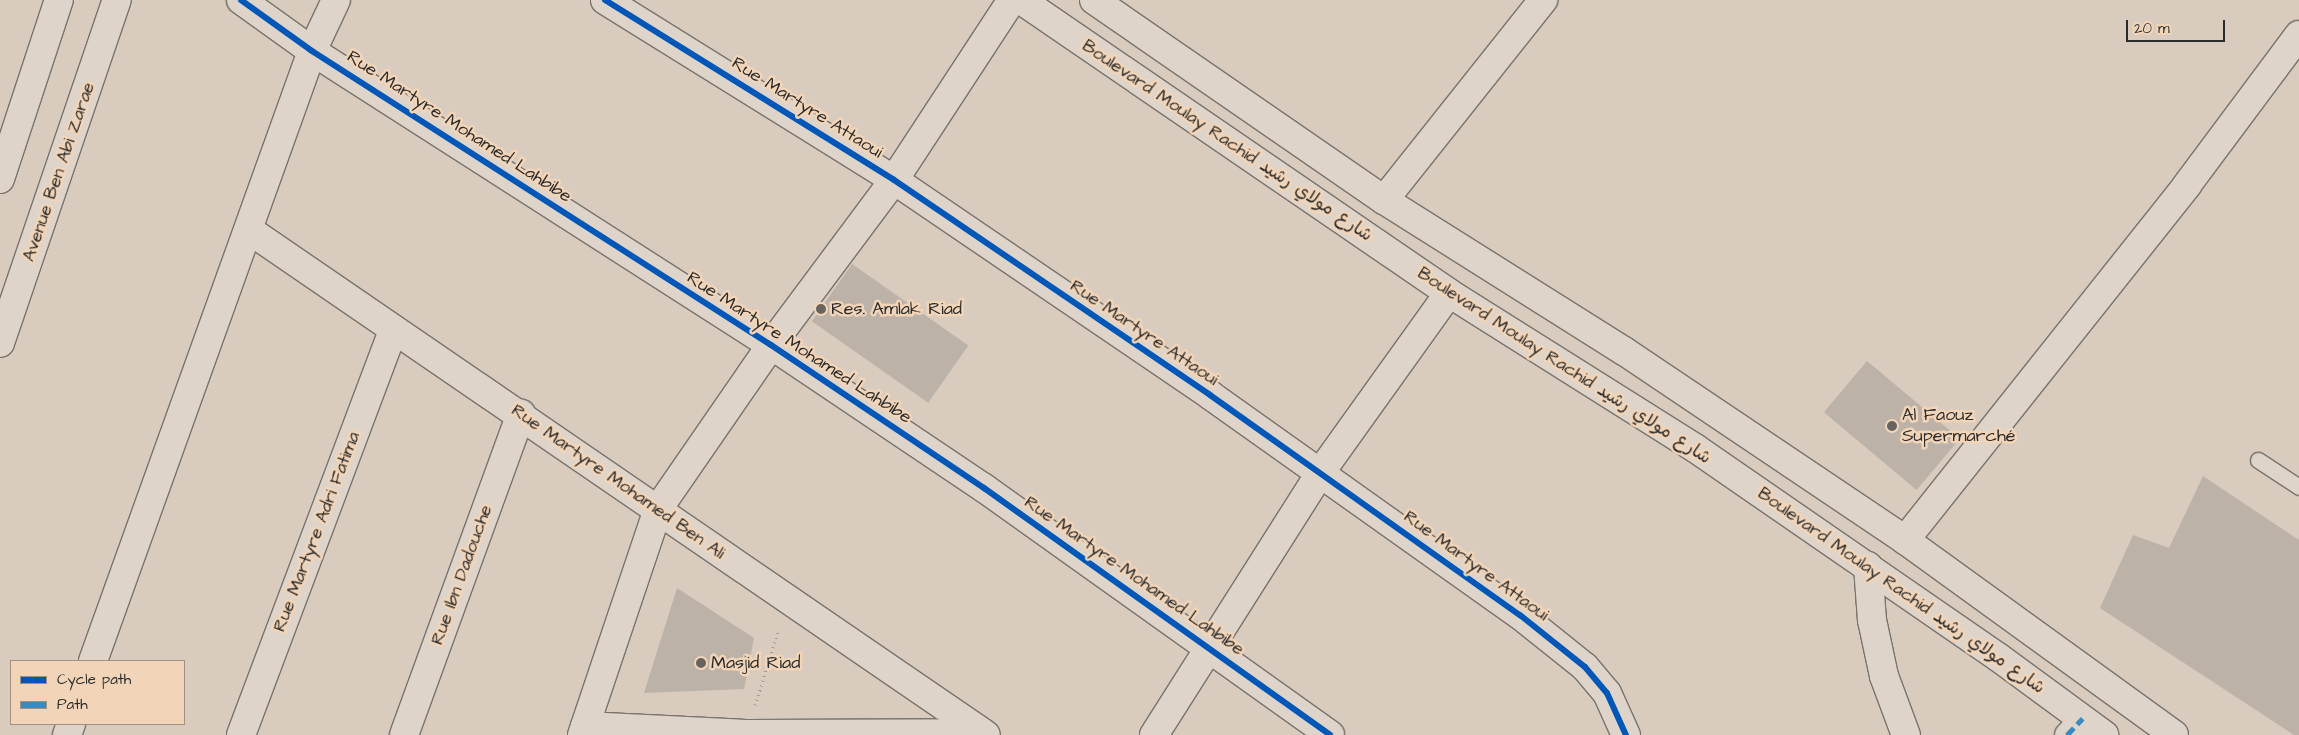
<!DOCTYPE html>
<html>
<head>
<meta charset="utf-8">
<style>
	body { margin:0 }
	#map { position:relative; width:2299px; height:735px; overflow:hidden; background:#d9cbbd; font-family:"Architects Daughter","Playpen Sans Arabic",sans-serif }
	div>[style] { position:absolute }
	.building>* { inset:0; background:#bcb2a8; transform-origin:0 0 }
	.path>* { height:3px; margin-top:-1.5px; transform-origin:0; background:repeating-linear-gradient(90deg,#a19a92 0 1px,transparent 0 5px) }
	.roads { filter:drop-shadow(1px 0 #79736d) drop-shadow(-1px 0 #79736d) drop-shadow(0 1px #79736d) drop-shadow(0 -1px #79736d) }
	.service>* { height:15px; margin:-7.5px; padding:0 7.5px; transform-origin:7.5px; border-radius:7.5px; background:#ded4c9 }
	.pedestrian>* { height:24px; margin:-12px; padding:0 12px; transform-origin:12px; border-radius:12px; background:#ded4c9 }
	.minor>* { height:28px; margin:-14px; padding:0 14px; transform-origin:14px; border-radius:14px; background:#ded4c9 }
	.primary>* { height:28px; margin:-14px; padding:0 14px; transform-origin:14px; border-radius:14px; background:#ded4c9 }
	.quiet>* { height:5px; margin-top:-2.5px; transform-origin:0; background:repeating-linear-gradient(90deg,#3a8ac2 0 10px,transparent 0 15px) }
	.cycleway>* { height:6px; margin:-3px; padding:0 3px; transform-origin:3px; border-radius:3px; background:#0057b8 }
	.dots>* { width:14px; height:14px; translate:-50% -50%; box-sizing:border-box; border:2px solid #f2d5b8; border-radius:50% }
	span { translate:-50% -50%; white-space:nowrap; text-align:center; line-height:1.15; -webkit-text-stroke:5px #f2d5b8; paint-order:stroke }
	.street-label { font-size:18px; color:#2b2b2b }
	.poi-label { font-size:18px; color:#2b2b2b }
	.left { translate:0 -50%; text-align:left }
	.legend { position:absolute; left:10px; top:660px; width:175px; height:65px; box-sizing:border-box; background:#f2d5b8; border:1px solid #a29180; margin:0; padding:6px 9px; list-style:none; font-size:15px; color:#2b2b2b }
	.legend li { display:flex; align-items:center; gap:10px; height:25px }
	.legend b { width:25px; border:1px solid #a29180 }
	.scale { position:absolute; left:2126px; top:20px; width:99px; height:22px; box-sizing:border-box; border:2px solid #2b2b2b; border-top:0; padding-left:6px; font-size:15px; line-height:18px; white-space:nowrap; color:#2b2b2b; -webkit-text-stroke:4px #f2d5b8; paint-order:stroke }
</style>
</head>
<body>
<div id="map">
	<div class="building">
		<div style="left:852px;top:264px;width:142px;height:70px;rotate:35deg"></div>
		<div style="left:1867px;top:361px;width:121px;height:67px;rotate:40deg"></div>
		<div style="clip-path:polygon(2203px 476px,2299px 540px,2299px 735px,2294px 735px,2100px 608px,2133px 535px,2169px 548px)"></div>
		<div style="clip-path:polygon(677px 588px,754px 638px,744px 689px,644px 693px)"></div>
	</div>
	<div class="path">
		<div style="left:755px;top:705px;width:80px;rotate:-72.5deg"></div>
	</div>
	<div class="roads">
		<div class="service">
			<div style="left:2258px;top:460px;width:49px;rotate:33.4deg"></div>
		</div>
		<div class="pedestrian">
			<div style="left:2067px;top:735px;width:23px;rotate:-47deg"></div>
		</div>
		<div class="minor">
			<div style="left:241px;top:0;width:87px;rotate:35.7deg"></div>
			<div style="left:312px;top:51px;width:545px;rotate:32.64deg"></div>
			<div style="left:771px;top:345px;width:257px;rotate:33.9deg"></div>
			<div style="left:984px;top:488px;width:425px;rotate:35.5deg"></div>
			<div style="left:605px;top:0;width:340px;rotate:31.9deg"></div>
			<div style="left:894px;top:180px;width:382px;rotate:34.2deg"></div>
			<div style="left:1210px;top:395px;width:380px;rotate:35.4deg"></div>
			<div style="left:1520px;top:615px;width:83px;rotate:38.7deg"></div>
			<div style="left:1585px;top:667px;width:34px;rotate:50deg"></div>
			<div style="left:1607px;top:693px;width:46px;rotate:65.7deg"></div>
			<div style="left:1384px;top:200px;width:256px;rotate:-51.5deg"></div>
			<div style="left:249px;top:230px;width:893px;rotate:34.42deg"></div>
			<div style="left:1905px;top:540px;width:453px;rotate:-51.5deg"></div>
			<div style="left:2187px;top:185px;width:187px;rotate:-53.3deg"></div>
			<div style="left:1868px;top:566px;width:54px;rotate:85.8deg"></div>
			<div style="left:1872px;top:620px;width:57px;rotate:77.9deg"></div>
			<div style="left:1884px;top:676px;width:63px;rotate:69.6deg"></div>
			<div style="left:93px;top:661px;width:648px;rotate:-70.25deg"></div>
			<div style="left:312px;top:51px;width:56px;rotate:-64.8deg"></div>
			<div style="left:585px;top:726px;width:161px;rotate:2.8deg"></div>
			<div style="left:746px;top:734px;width:236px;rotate:-0.2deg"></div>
			<div style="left:67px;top:735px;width:12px;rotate:-70deg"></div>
			<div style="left:241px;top:735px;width:433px;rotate:-69.4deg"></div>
			<div style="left:404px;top:735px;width:342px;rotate:-70deg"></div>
			<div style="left:582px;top:735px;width:238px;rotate:-71.4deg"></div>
			<div style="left:658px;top:509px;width:199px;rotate:-55.4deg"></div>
			<div style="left:771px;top:345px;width:206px;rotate:-53.3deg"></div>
			<div style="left:894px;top:180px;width:215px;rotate:-56.8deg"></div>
			<div style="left:1154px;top:735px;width:310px;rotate:-57.6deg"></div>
			<div style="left:1320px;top:473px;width:221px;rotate:-54.4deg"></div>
		</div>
		<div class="primary">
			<div style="left:1021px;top:0;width:519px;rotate:34.39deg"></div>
			<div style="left:1449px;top:293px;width:291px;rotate:32.2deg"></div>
			<div style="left:1695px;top:448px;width:368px;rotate:34.6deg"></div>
			<div style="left:1998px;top:657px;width:132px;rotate:36.3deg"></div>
			<div style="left:1094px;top:0;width:352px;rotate:34.6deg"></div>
			<div style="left:1384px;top:200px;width:284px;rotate:32.2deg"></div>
			<div style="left:1624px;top:351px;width:339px;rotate:33.9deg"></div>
			<div style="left:1905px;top:540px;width:332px;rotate:35.9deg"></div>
			<div style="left:0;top:179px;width:188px;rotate:-71.8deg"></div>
			<div style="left:0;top:343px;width:362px;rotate:-71.2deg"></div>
		</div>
	</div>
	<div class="quiet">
		<div style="left:2067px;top:735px;width:23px;rotate:-47deg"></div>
	</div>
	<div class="cycleway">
		<div style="left:241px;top:0;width:87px;rotate:35.7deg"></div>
		<div style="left:312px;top:51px;width:545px;rotate:32.64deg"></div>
		<div style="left:771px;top:345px;width:257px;rotate:33.9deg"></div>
		<div style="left:984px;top:488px;width:425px;rotate:35.5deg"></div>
		<div style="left:605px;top:0;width:340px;rotate:31.9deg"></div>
		<div style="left:894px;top:180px;width:382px;rotate:34.2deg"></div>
		<div style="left:1210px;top:395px;width:380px;rotate:35.4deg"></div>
		<div style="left:1520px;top:615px;width:83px;rotate:38.7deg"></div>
		<div style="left:1585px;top:667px;width:34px;rotate:50deg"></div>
		<div style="left:1607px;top:693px;width:46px;rotate:65.7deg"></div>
	</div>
	<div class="dots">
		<div style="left:821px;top:309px;background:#68635e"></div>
		<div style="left:1892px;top:426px;background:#68635e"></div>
		<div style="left:701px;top:663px;background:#68635e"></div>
	</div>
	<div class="street-label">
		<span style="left:807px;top:108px;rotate:32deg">Rue Martyre Attaoui</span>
		<span style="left:459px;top:127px;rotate:33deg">Rue Martyre Mohamed Lahbibe</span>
		<span style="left:1227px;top:141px;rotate:34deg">Boulevard Moulay Rachid شارع مولاي رشيد</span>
		<span style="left:59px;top:172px;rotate:-71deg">Avenue Ben Abi Zarae</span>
		<span style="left:1144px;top:333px;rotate:34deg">Rue Martyre Attaoui</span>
		<span style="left:799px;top:348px;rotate:33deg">Rue Martyre Mohamed Lahbibe</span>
		<span style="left:1564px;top:366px;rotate:33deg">Boulevard Moulay Rachid شارع مولاي رشيد</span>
		<span style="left:618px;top:482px;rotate:35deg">Rue Martyre Mohamed Ben Ali</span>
		<span style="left:317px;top:532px;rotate:-69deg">Rue Martyre Adri Fatima</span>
		<span style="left:1476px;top:566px;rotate:36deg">Rue Martyre Attaoui</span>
		<span style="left:462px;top:575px;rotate:-70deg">Rue Ibn Dadouche</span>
		<span style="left:1134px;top:576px;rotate:35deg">Rue Martyre Mohamed Lahbibe</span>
		<span style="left:1901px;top:591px;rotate:35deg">Boulevard Moulay Rachid شارع مولاي رشيد</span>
	</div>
	<div class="poi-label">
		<span class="left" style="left:831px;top:309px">Res. Amlak Riad</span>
		<span class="left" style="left:1902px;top:426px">Al Faouz<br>Supermarché</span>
		<span class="left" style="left:711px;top:663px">Masjid Riad</span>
	</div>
	<ul class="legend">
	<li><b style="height:6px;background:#0057b8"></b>Cycle path</li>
	<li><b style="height:6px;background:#3a8ac2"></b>Path</li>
	</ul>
	<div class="scale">20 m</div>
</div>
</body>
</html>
